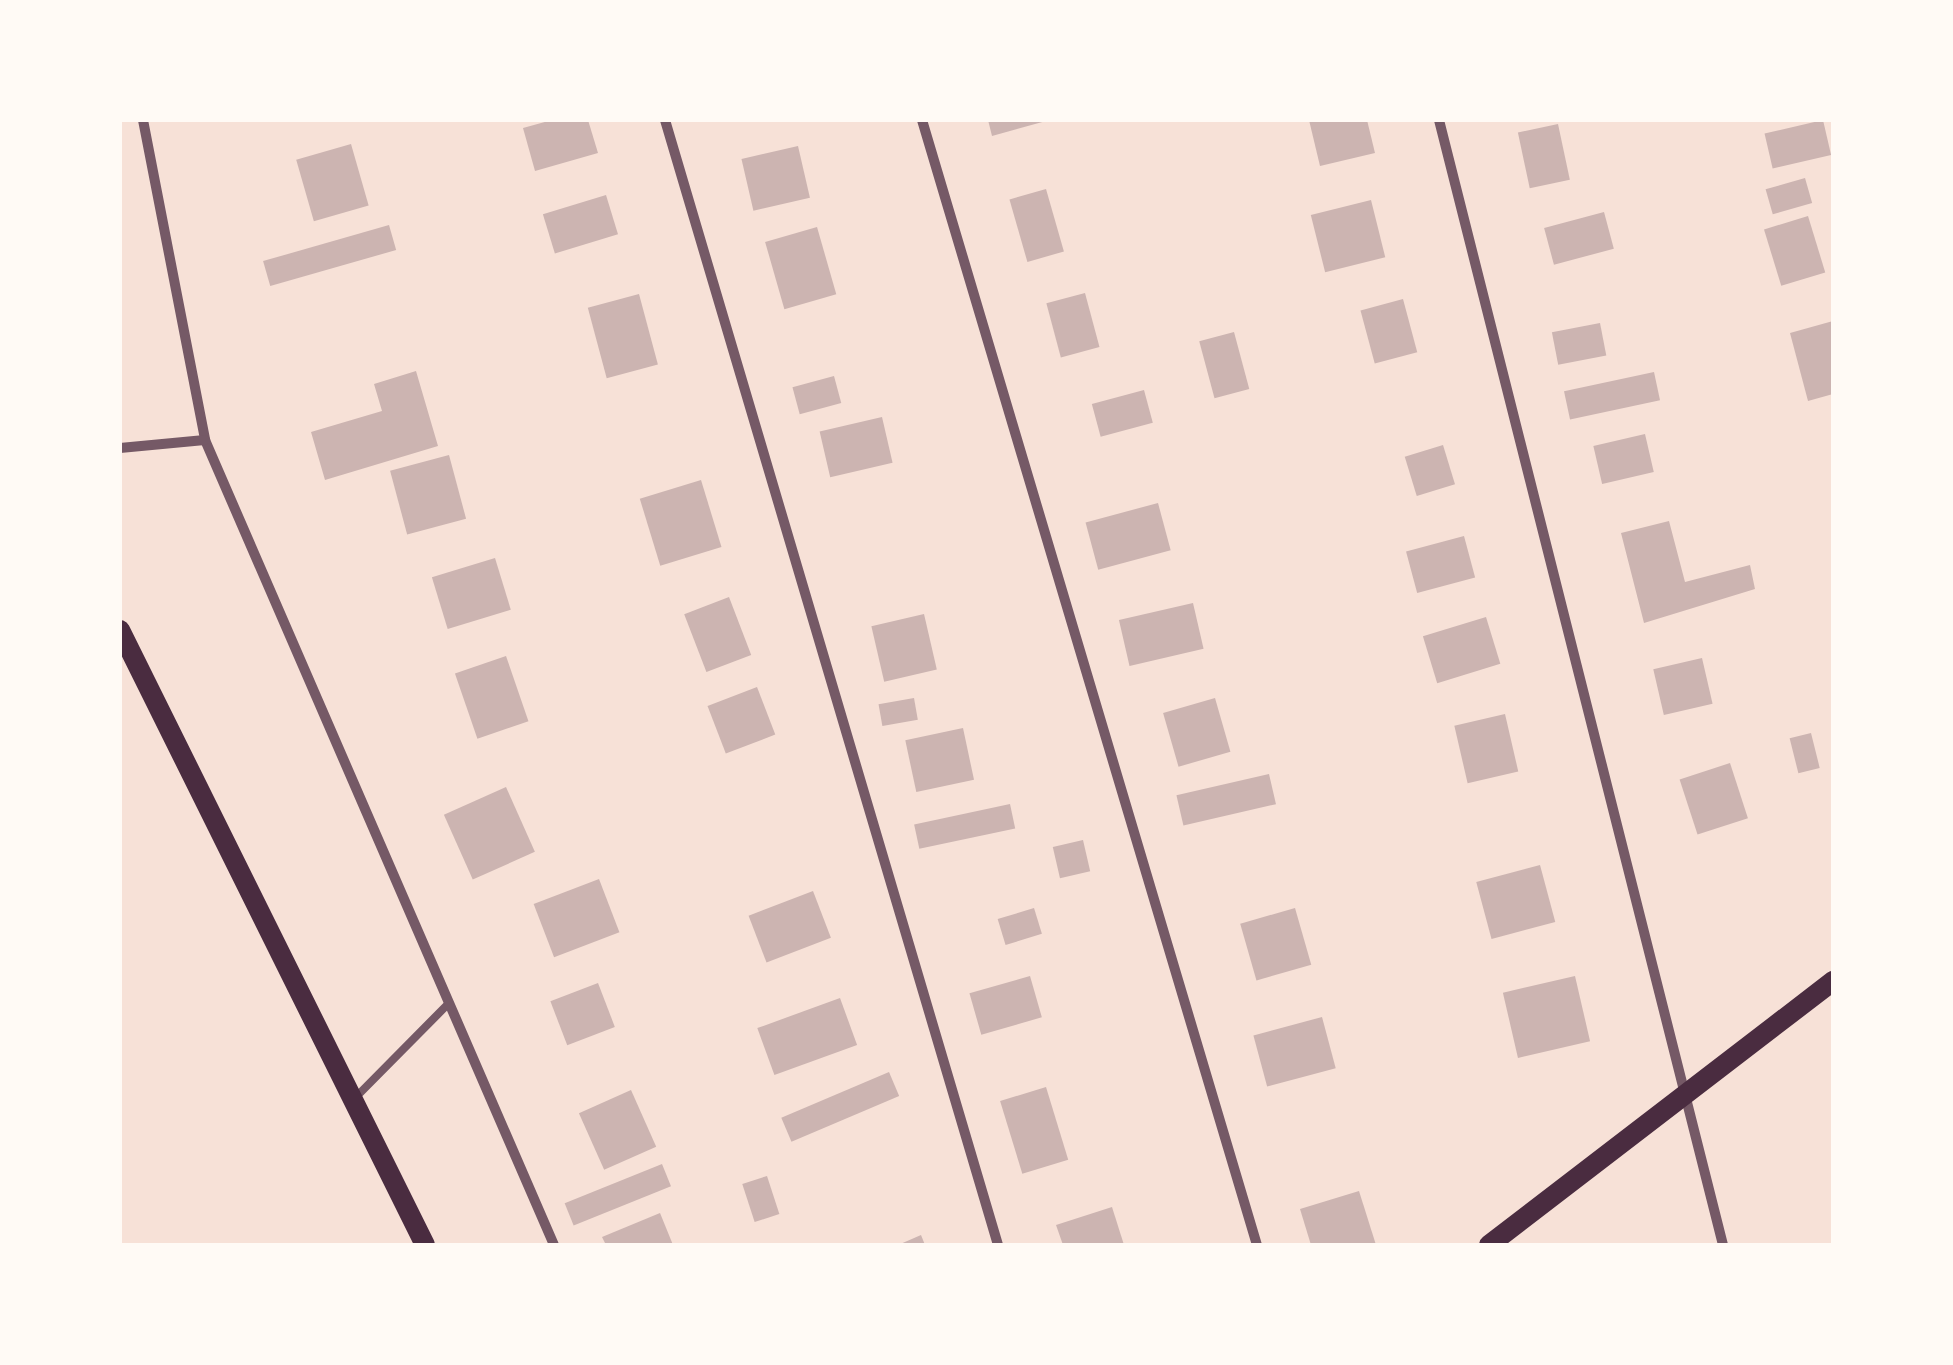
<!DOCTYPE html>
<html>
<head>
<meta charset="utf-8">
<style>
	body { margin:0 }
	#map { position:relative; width:1953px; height:1365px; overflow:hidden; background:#f7e1d7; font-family:"Fira Sans",sans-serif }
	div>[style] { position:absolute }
	.building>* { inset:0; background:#ccb4b1; transform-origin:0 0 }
	.service>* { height:8px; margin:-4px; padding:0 4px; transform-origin:4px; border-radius:4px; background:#755966 }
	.minor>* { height:10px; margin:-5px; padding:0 5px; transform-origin:5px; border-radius:5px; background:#755966 }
	.secondary>* { height:20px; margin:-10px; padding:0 10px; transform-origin:10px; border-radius:10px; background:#4a2c40 }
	span { translate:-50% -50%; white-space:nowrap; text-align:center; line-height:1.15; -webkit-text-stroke:10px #fffaf5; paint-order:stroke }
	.frame { position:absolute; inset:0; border:122px solid #fffaf5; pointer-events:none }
</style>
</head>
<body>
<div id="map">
	<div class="building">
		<div style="clip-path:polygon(552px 120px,588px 120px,598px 153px,535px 171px,523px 128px)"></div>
		<div style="clip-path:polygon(988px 120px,1045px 120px,1046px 121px,992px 136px)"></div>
		<div style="clip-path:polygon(1309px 120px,1367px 120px,1375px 153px,1320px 166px)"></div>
		<div style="left:1823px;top:120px;width:36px;height:60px;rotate:77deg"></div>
		<div style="left:1558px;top:124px;width:57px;height:41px;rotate:78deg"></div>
		<div style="left:351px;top:144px;width:64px;height:57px;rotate:74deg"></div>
		<div style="left:798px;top:146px;width:53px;height:58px;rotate:77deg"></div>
		<div style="left:1805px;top:178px;width:26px;height:41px;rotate:74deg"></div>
		<div style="left:1046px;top:189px;width:65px;height:38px;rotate:74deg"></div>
		<div style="left:606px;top:195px;width:41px;height:66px;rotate:73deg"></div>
		<div style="left:1371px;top:200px;width:59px;height:62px;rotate:76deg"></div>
		<div style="left:1604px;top:212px;width:38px;height:62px;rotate:75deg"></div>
		<div style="left:1808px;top:216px;width:59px;height:46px;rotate:73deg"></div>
		<div style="left:389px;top:225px;width:26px;height:131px;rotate:74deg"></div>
		<div style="left:817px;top:227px;width:70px;height:54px;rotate:74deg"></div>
		<div style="left:1085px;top:293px;width:56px;height:40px;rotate:75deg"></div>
		<div style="left:639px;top:294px;width:73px;height:53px;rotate:75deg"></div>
		<div style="left:1403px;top:299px;width:55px;height:44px;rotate:75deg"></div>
		<div style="clip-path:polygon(1833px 321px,1833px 394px,1808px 401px,1790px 333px)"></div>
		<div style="left:1600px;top:323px;width:33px;height:49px;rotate:79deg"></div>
		<div style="left:1234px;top:332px;width:59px;height:36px;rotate:75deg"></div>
		<div style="clip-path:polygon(416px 371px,438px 446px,325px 480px,311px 432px,382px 411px,374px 384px)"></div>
		<div style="left:1654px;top:372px;width:29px;height:92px;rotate:78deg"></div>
		<div style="left:834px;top:376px;width:28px;height:43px;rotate:75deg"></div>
		<div style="left:1144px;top:390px;width:34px;height:54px;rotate:75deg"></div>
		<div style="left:882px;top:417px;width:47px;height:64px;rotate:77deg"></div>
		<div style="left:1645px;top:434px;width:39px;height:53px;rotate:77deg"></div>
		<div style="left:1443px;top:445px;width:41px;height:40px;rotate:73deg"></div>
		<div style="left:449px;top:455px;width:66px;height:61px;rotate:75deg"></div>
		<div style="left:701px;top:480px;width:70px;height:64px;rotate:73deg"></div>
		<div style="left:1158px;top:503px;width:49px;height:75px;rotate:75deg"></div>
		<div style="clip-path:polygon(1669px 521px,1685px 582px,1750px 565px,1755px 589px,1644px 623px,1621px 533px)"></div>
		<div style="left:1464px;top:536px;width:43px;height:60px;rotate:75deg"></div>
		<div style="left:495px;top:558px;width:54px;height:66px;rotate:73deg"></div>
		<div style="left:729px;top:597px;width:62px;height:48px;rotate:69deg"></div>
		<div style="left:1193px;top:603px;width:47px;height:76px;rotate:77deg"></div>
		<div style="left:924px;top:614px;width:57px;height:54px;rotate:77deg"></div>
		<div style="left:1486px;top:617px;width:49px;height:66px;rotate:73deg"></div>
		<div style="left:506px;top:656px;width:69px;height:54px;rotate:71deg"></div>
		<div style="left:1702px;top:658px;width:47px;height:50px;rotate:77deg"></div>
		<div style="left:757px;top:687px;width:51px;height:53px;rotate:69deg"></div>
		<div style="left:914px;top:698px;width:22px;height:36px;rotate:80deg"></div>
		<div style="left:1215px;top:698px;width:56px;height:54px;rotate:74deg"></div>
		<div style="left:1505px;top:714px;width:59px;height:52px;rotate:77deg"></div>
		<div style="left:963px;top:728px;width:53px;height:59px;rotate:78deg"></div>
		<div style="left:1811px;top:733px;width:36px;height:22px;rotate:76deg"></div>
		<div style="left:1730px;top:763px;width:58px;height:53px;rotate:72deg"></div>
		<div style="left:1269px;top:774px;width:31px;height:95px;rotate:77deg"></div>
		<div style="left:506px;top:787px;width:71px;height:68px;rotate:66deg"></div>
		<div style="left:1010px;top:804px;width:25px;height:98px;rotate:78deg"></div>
		<div style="left:1083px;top:840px;width:32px;height:31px;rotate:77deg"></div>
		<div style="left:1540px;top:865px;width:59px;height:66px;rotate:75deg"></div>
		<div style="left:599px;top:879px;width:57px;height:70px;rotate:69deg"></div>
		<div style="left:813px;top:891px;width:50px;height:69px;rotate:69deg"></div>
		<div style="left:1034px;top:908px;width:27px;height:38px;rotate:73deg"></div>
		<div style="left:1295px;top:908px;width:59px;height:57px;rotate:74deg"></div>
		<div style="left:1030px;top:976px;width:43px;height:63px;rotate:74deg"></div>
		<div style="left:1575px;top:976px;width:67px;height:74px;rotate:77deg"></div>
		<div style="left:598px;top:983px;width:47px;height:51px;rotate:69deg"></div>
		<div style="left:840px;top:998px;width:50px;height:88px;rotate:70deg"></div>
		<div style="left:1322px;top:1017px;width:53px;height:71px;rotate:75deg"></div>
		<div style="left:889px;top:1072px;width:26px;height:117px;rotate:67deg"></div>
		<div style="left:1046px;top:1087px;width:76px;height:48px;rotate:73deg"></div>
		<div style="left:631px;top:1090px;width:62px;height:57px;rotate:66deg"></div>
		<div style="left:662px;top:1164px;width:24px;height:105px;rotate:68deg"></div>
		<div style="left:767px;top:1176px;width:40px;height:26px;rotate:72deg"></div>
		<div style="clip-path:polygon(1359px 1191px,1376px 1245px,1311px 1245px,1300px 1209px)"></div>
		<div style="clip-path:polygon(1112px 1207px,1124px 1245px,1063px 1245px,1056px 1225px)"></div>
		<div style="clip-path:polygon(660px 1213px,673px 1245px,606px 1245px,602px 1237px)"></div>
		<div style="clip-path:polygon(921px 1235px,925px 1245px,898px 1245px)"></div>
	</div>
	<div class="service">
		<div style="left:356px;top:1097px;width:128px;rotate:-45.3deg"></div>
	</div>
	<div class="minor">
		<div style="left:143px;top:120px;width:326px;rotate:79deg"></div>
		<div style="left:205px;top:440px;width:877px;rotate:66.56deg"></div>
		<div style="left:665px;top:120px;width:1173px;rotate:73.51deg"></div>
		<div style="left:922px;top:120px;width:1174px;rotate:73.42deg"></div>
		<div style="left:1439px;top:120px;width:1160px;rotate:75.83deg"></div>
		<div style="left:120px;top:448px;width:85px;rotate:-5.4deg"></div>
	</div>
	<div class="secondary">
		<div style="left:120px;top:630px;width:686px;rotate:63.62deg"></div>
		<div style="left:1489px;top:1245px;width:434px;rotate:-37.5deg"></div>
	</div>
	<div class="frame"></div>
</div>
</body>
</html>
